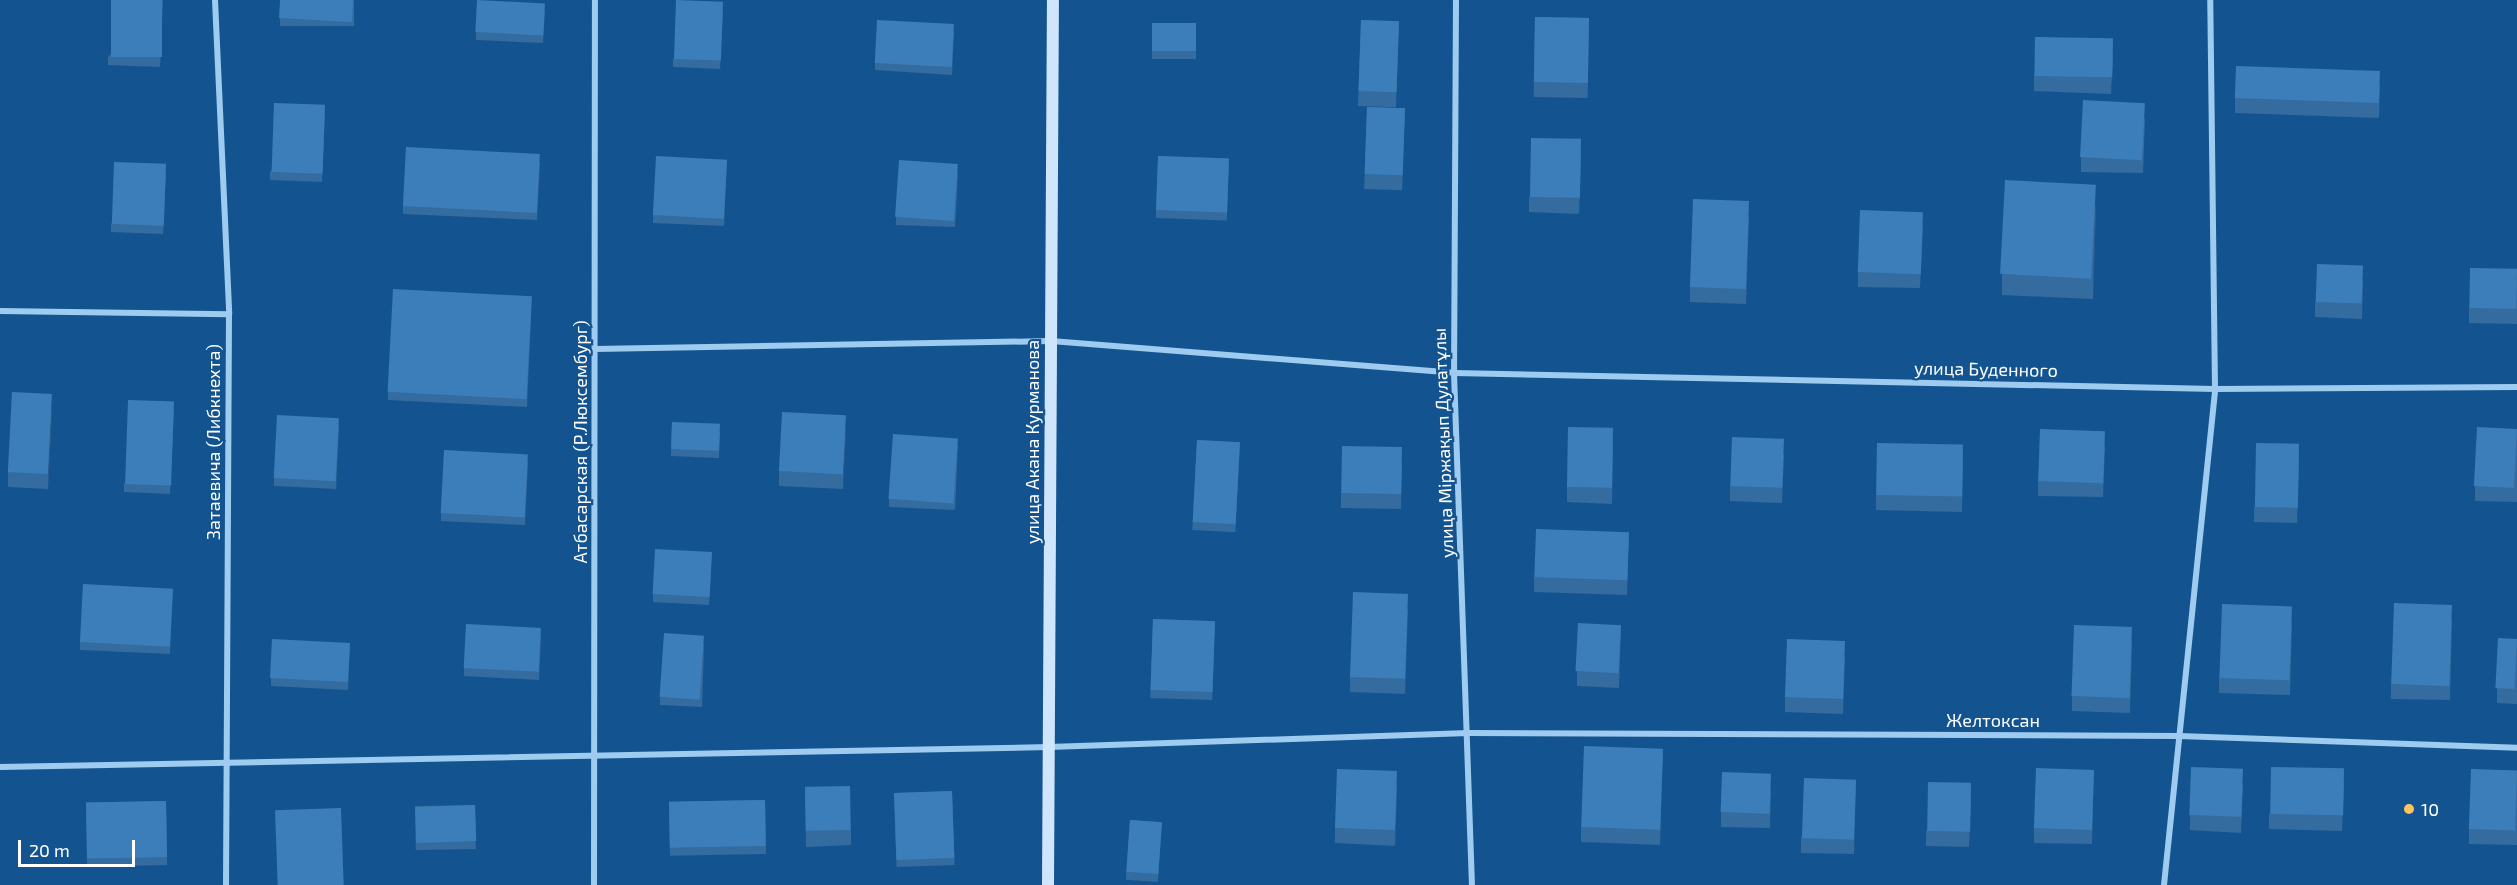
<!DOCTYPE html>
<html>
<head>
<meta charset="utf-8">
<style>
	body { margin:0 }
	#map { position:relative; width:2517px; height:885px; overflow:hidden; background:#135490; font-family:"Exo 2",sans-serif }
	div>[style] { position:absolute }
	.minor>* { height:6px; margin:-3px; padding:0 3px; transform-origin:3px; border-radius:3px; background:#9fcbf1 }
	.secondary>* { height:12px; margin:-6px; padding:0 6px; transform-origin:6px; border-radius:6px; background:#cee5fc }
	.wall>* { inset:0; background:#346c9f; transform-origin:0 0 }
	.shaded-wall>* { inset:0; background:#2a5882 }
	.building>* { inset:0; background:#3c7eb9; transform-origin:0 0 }
	.dots>* { width:16px; height:16px; translate:-50% -50%; box-sizing:border-box; border:3px solid #135490; border-radius:50% }
	span { translate:-50% -50%; white-space:nowrap; text-align:center; line-height:1.15; -webkit-text-stroke:4.5px #135490; paint-order:stroke }
	.street-label { font-size:18px; color:#fff }
	.poi-label { font-size:18px; color:#fff }
	.left { translate:0 -50%; text-align:left }
	.scale { position:absolute; left:18px; top:840px; width:117px; height:27px; box-sizing:border-box; border:3px solid #fff; border-top:0; padding-left:8px; font-size:18px; line-height:21px; white-space:nowrap; color:#fff; -webkit-text-stroke:4px #135490; paint-order:stroke }
</style>
</head>
<body>
<div id="map">
	<div class="minor">
		<div style="left:215px;top:0;width:314px;rotate:87.4deg"></div>
		<div style="left:229px;top:314px;width:571px;rotate:90.3deg"></div>
		<div style="left:1456px;top:0;width:373px;rotate:90.3deg"></div>
		<div style="left:1454px;top:373px;width:512px;rotate:87.99deg"></div>
		<div style="left:0;top:311px;width:229px;rotate:0.8deg"></div>
		<div style="left:595px;top:349px;width:456px;rotate:-1deg"></div>
		<div style="left:1051px;top:341px;width:404px;rotate:4.5deg"></div>
		<div style="left:1454px;top:373px;width:761px;rotate:1.2deg"></div>
		<div style="left:2215px;top:389px;width:302px;rotate:-0.4deg"></div>
		<div style="left:0;top:767px;width:1049px;rotate:-1.09deg"></div>
		<div style="left:1049px;top:747px;width:420px;rotate:-1.9deg"></div>
		<div style="left:1469px;top:733px;width:710px;rotate:0.24deg"></div>
		<div style="left:2179px;top:736px;width:338px;rotate:2deg"></div>
		<div style="left:594px;top:885px;width:885px;rotate:-89.94deg"></div>
		<div style="left:2164px;top:885px;width:499px;rotate:-84.1deg"></div>
		<div style="left:2215px;top:389px;width:389px;rotate:-90.7deg"></div>
	</div>
	<div class="secondary">
		<div style="left:1048px;top:885px;width:885px;rotate:-89.68deg"></div>
	</div>
	<div class="wall">
		<div style="clip-path:polygon(163px 0,160px 67px,108px 65px,108px 57px)"></div>
		<div style="left:280px;top:0;width:74px;height:26px"></div>
		<div style="clip-path:polygon(545px 10px,543px 43px,476px 40px,476px 32px)"></div>
		<div style="clip-path:polygon(723px 10px,720px 69px,673px 67px,673px 59px)"></div>
		<div style="left:1535px;top:17px;width:54px;height:80px;rotate:1deg"></div>
		<div style="left:1361px;top:20px;width:38px;height:86px;rotate:2deg"></div>
		<div style="left:1152px;top:23px;width:44px;height:36px"></div>
		<div style="clip-path:polygon(954px 32px,952px 75px,875px 70px,875px 63px)"></div>
		<div style="clip-path:polygon(2113px 54px,2111px 94px,2034px 91px,2034px 76px)"></div>
		<div style="clip-path:polygon(2380px 85px,2379px 118px,2235px 113px,2235px 98px)"></div>
		<div style="left:1367px;top:107px;width:38px;height:82px;rotate:2deg"></div>
		<div style="clip-path:polygon(325px 113px,322px 182px,270px 180px,270px 172px)"></div>
		<div style="clip-path:polygon(2145px 118px,2143px 173px,2081px 172px,2081px 157px)"></div>
		<div style="clip-path:polygon(1581px 154px,1579px 214px,1529px 212px,1529px 197px)"></div>
		<div style="left:1158px;top:156px;width:71px;height:62px;rotate:2deg"></div>
		<div style="clip-path:polygon(727px 160px,724px 226px,653px 223px,653px 215px)"></div>
		<div style="clip-path:polygon(540px 162px,537px 220px,403px 214px,403px 206px)"></div>
		<div style="clip-path:polygon(166px 172px,163px 234px,111px 232px,111px 224px)"></div>
		<div style="clip-path:polygon(958px 172px,955px 227px,896px 225px,896px 217px)"></div>
		<div style="clip-path:polygon(2096px 205px,2093px 299px,2002px 295px,2002px 274px)"></div>
		<div style="clip-path:polygon(1749px 216px,1746px 304px,1690px 302px,1690px 287px)"></div>
		<div style="clip-path:polygon(1923px 227px,1920px 288px,1858px 287px,1858px 272px)"></div>
		<div style="clip-path:polygon(2517px 269px,2517px 324px,2469px 323px,2469px 308px)"></div>
		<div style="clip-path:polygon(2363px 280px,2362px 319px,2315px 317px,2315px 302px)"></div>
		<div style="clip-path:polygon(532px 296px,527px 407px,388px 400px,388px 392px)"></div>
		<div style="clip-path:polygon(52px 409px,48px 489px,8px 487px,8px 472px)"></div>
		<div style="clip-path:polygon(174px 410px,170px 494px,124px 492px,124px 484px)"></div>
		<div style="clip-path:polygon(672px 422px,720px 432px,719px 458px,671px 456px)"></div>
		<div style="clip-path:polygon(339px 425px,336px 489px,274px 486px,274px 478px)"></div>
		<div style="clip-path:polygon(2517px 429px,2517px 502px,2475px 501px,2475px 486px)"></div>
		<div style="clip-path:polygon(846px 430px,843px 489px,779px 486px,779px 471px)"></div>
		<div style="left:1197px;top:440px;width:43px;height:90px;rotate:3deg"></div>
		<div style="clip-path:polygon(1613px 443px,1612px 504px,1567px 502px,1567px 487px)"></div>
		<div style="clip-path:polygon(958px 445px,955px 510px,889px 507px,889px 499px)"></div>
		<div style="clip-path:polygon(2105px 446px,2103px 497px,2038px 496px,2038px 481px)"></div>
		<div style="clip-path:polygon(1784px 454px,1782px 503px,1730px 501px,1730px 486px)"></div>
		<div style="clip-path:polygon(2299px 459px,2297px 523px,2254px 522px,2254px 507px)"></div>
		<div style="clip-path:polygon(1963px 460px,1962px 512px,1876px 510px,1876px 495px)"></div>
		<div style="clip-path:polygon(528px 462px,525px 525px,441px 521px,441px 513px)"></div>
		<div style="clip-path:polygon(1402px 462px,1401px 509px,1341px 508px,1341px 493px)"></div>
		<div style="clip-path:polygon(1629px 532px,1627px 595px,1534px 592px,1534px 577px)"></div>
		<div style="clip-path:polygon(712px 552px,709px 605px,653px 602px,653px 594px)"></div>
		<div style="clip-path:polygon(173px 589px,170px 654px,80px 650px,80px 642px)"></div>
		<div style="clip-path:polygon(1408px 609px,1405px 694px,1350px 692px,1350px 677px)"></div>
		<div style="left:1153px;top:619px;width:62px;height:79px;rotate:2deg"></div>
		<div style="clip-path:polygon(2452px 620px,2450px 700px,2391px 699px,2391px 684px)"></div>
		<div style="clip-path:polygon(2292px 621px,2290px 695px,2219px 693px,2219px 678px)"></div>
		<div style="clip-path:polygon(1621px 625px,1619px 688px,1577px 686px,1577px 671px)"></div>
		<div style="clip-path:polygon(541px 636px,539px 680px,464px 676px,464px 668px)"></div>
		<div style="clip-path:polygon(2517px 639px,2517px 704px,2497px 703px,2497px 688px)"></div>
		<div style="clip-path:polygon(2132px 642px,2130px 713px,2072px 711px,2072px 696px)"></div>
		<div style="clip-path:polygon(350px 643px,348px 690px,271px 686px,271px 678px)"></div>
		<div style="clip-path:polygon(704px 643px,702px 707px,660px 705px,660px 697px)"></div>
		<div style="clip-path:polygon(1845px 656px,1843px 714px,1785px 712px,1785px 697px)"></div>
		<div style="clip-path:polygon(1663px 749px,1660px 845px,1581px 842px,1581px 827px)"></div>
		<div style="clip-path:polygon(2094px 770px,2092px 844px,2034px 843px,2034px 828px)"></div>
		<div style="clip-path:polygon(2517px 771px,2517px 845px,2469px 844px,2469px 829px)"></div>
		<div style="clip-path:polygon(1856px 780px,1854px 854px,1801px 853px,1801px 838px)"></div>
		<div style="clip-path:polygon(2344px 783px,2342px 831px,2269px 829px,2269px 814px)"></div>
		<div style="clip-path:polygon(2243px 784px,2241px 833px,2190px 830px,2190px 815px)"></div>
		<div style="clip-path:polygon(1397px 786px,1395px 846px,1335px 843px,1335px 828px)"></div>
		<div style="clip-path:polygon(805px 787px,851px 830px,851px 845px,806px 847px)"></div>
		<div style="clip-path:polygon(1771px 789px,1770px 828px,1721px 827px,1721px 812px)"></div>
		<div style="left:952px;top:791px;width:74px;height:58px;rotate:88deg"></div>
		<div style="clip-path:polygon(1971px 798px,1969px 847px,1926px 846px,1926px 831px)"></div>
		<div style="left:765px;top:800px;width:54px;height:96px;rotate:89deg"></div>
		<div style="left:166px;top:801px;width:64px;height:80px;rotate:89deg"></div>
		<div style="left:475px;top:805px;width:44px;height:60px;rotate:89deg"></div>
		<div style="left:1130px;top:820px;width:32px;height:60px;rotate:4deg"></div>
	</div>
	<div class="shaded-wall">
		<div style="clip-path:polygon(2096px 184px,2096px 205px,2093px 299px,2093px 278px)"></div>
		<div style="clip-path:polygon(52px 394px,52px 409px,48px 489px,48px 474px)"></div>
		<div style="clip-path:polygon(846px 415px,846px 430px,843px 489px,843px 474px)"></div>
	</div>
	<div class="building">
		<div style="left:111px;top:0;width:51px;height:57px"></div>
		<div style="clip-path:polygon(280px 0,353px 0,352px 22px,279px 18px)"></div>
		<div style="left:477px;top:0;width:68px;height:32px;rotate:3deg"></div>
		<div style="left:676px;top:0;width:47px;height:59px;rotate:2deg"></div>
		<div style="left:1535px;top:17px;width:54px;height:65px;rotate:1deg"></div>
		<div style="left:877px;top:20px;width:77px;height:43px;rotate:3deg"></div>
		<div style="left:1361px;top:20px;width:38px;height:71px;rotate:2deg"></div>
		<div style="left:1152px;top:23px;width:44px;height:28px"></div>
		<div style="left:2035px;top:37px;width:78px;height:39px;rotate:1deg"></div>
		<div style="left:2236px;top:66px;width:144px;height:32px;rotate:2deg"></div>
		<div style="left:2083px;top:100px;width:62px;height:57px;rotate:3deg"></div>
		<div style="left:274px;top:103px;width:51px;height:69px;rotate:2deg"></div>
		<div style="left:1367px;top:107px;width:38px;height:67px;rotate:2deg"></div>
		<div style="left:1531px;top:138px;width:50px;height:59px;rotate:1deg"></div>
		<div style="left:406px;top:147px;width:134px;height:59px;rotate:3deg"></div>
		<div style="left:656px;top:156px;width:71px;height:59px;rotate:3deg"></div>
		<div style="left:1158px;top:156px;width:71px;height:54px;rotate:2deg"></div>
		<div style="left:899px;top:160px;width:59px;height:57px;rotate:4deg"></div>
		<div style="left:114px;top:162px;width:52px;height:62px;rotate:2deg"></div>
		<div style="left:2005px;top:180px;width:91px;height:94px;rotate:3deg"></div>
		<div style="left:1693px;top:199px;width:56px;height:88px;rotate:2deg"></div>
		<div style="left:1860px;top:210px;width:63px;height:62px;rotate:2deg"></div>
		<div style="left:2317px;top:264px;width:46px;height:38px;rotate:2deg"></div>
		<div style="left:2470px;top:268px;width:47px;height:40px;rotate:1deg"></div>
		<div style="left:393px;top:289px;width:139px;height:103px;rotate:3deg"></div>
		<div style="left:12px;top:392px;width:40px;height:80px;rotate:3deg"></div>
		<div style="left:128px;top:400px;width:46px;height:84px;rotate:2deg"></div>
		<div style="left:782px;top:412px;width:64px;height:59px;rotate:3deg"></div>
		<div style="left:277px;top:415px;width:62px;height:63px;rotate:3deg"></div>
		<div style="left:672px;top:422px;width:48px;height:27px;rotate:2deg"></div>
		<div style="left:1568px;top:427px;width:45px;height:60px;rotate:1deg"></div>
		<div style="left:2477px;top:427px;width:40px;height:59px;rotate:3deg"></div>
		<div style="left:2040px;top:429px;width:65px;height:52px;rotate:2deg"></div>
		<div style="left:893px;top:434px;width:65px;height:65px;rotate:4deg"></div>
		<div style="left:1732px;top:437px;width:52px;height:49px;rotate:2deg"></div>
		<div style="left:1197px;top:440px;width:43px;height:82px;rotate:3deg"></div>
		<div style="left:1877px;top:443px;width:86px;height:52px;rotate:1deg"></div>
		<div style="left:2256px;top:443px;width:43px;height:64px;rotate:1deg"></div>
		<div style="left:1342px;top:446px;width:60px;height:47px;rotate:1deg"></div>
		<div style="left:444px;top:450px;width:84px;height:63px;rotate:3deg"></div>
		<div style="left:1536px;top:529px;width:93px;height:48px;rotate:2deg"></div>
		<div style="left:655px;top:549px;width:57px;height:45px;rotate:3deg"></div>
		<div style="left:83px;top:584px;width:90px;height:58px;rotate:3deg"></div>
		<div style="left:1353px;top:592px;width:55px;height:85px;rotate:2deg"></div>
		<div style="left:2394px;top:603px;width:58px;height:81px;rotate:2deg"></div>
		<div style="left:2222px;top:604px;width:70px;height:74px;rotate:2deg"></div>
		<div style="left:1153px;top:619px;width:62px;height:71px;rotate:2deg"></div>
		<div style="left:1578px;top:623px;width:43px;height:48px;rotate:3deg"></div>
		<div style="left:466px;top:624px;width:75px;height:44px;rotate:3deg"></div>
		<div style="left:2074px;top:625px;width:58px;height:71px;rotate:2deg"></div>
		<div style="left:664px;top:633px;width:40px;height:64px;rotate:4deg"></div>
		<div style="left:2498px;top:638px;width:19px;height:50px;rotate:3deg"></div>
		<div style="left:272px;top:639px;width:78px;height:39px;rotate:3deg"></div>
		<div style="left:1787px;top:639px;width:58px;height:58px;rotate:2deg"></div>
		<div style="left:1584px;top:746px;width:79px;height:81px;rotate:2deg"></div>
		<div style="left:2191px;top:767px;width:52px;height:48px;rotate:2deg"></div>
		<div style="left:2271px;top:767px;width:73px;height:47px;rotate:1deg"></div>
		<div style="left:2036px;top:768px;width:58px;height:60px;rotate:2deg"></div>
		<div style="left:1337px;top:769px;width:60px;height:59px;rotate:2deg"></div>
		<div style="left:2471px;top:769px;width:46px;height:60px;rotate:2deg"></div>
		<div style="left:1722px;top:772px;width:49px;height:40px;rotate:2deg"></div>
		<div style="left:1804px;top:778px;width:52px;height:60px;rotate:2deg"></div>
		<div style="left:1928px;top:782px;width:43px;height:49px;rotate:1deg"></div>
		<div style="left:850px;top:786px;width:44px;height:45px;rotate:89deg"></div>
		<div style="left:952px;top:791px;width:67px;height:58px;rotate:88deg"></div>
		<div style="left:765px;top:800px;width:46px;height:96px;rotate:89deg"></div>
		<div style="left:166px;top:801px;width:56px;height:80px;rotate:89deg"></div>
		<div style="left:475px;top:805px;width:36px;height:60px;rotate:88deg"></div>
		<div style="left:341px;top:808px;width:77px;height:66px;rotate:88deg"></div>
		<div style="left:1130px;top:820px;width:32px;height:52px;rotate:4deg"></div>
	</div>
	<div class="dots">
		<div style="left:2409px;top:809px;background:#ffc45f"></div>
	</div>
	<div class="street-label">
		<span style="left:1986px;top:369px;rotate:1deg">улица Буденного</span>
		<span style="left:213px;top:442px;rotate:-90deg">Затаевича (Либкнехта)</span>
		<span style="left:580px;top:442px;rotate:-90deg">Атбасарская (Р.Люксембург)</span>
		<span style="left:1032px;top:442px;rotate:-90deg">улица Акана Курманова</span>
		<span style="left:1443px;top:443px;rotate:-92deg">улица Міржақып Дулатұлы</span>
		<span style="left:1993px;top:720px">Желтоксан</span>
	</div>
	<div class="poi-label">
		<span class="left" style="left:2421px;top:809px">10</span>
	</div>
	<div class="scale">20 m</div>
</div>
</body>
</html>
